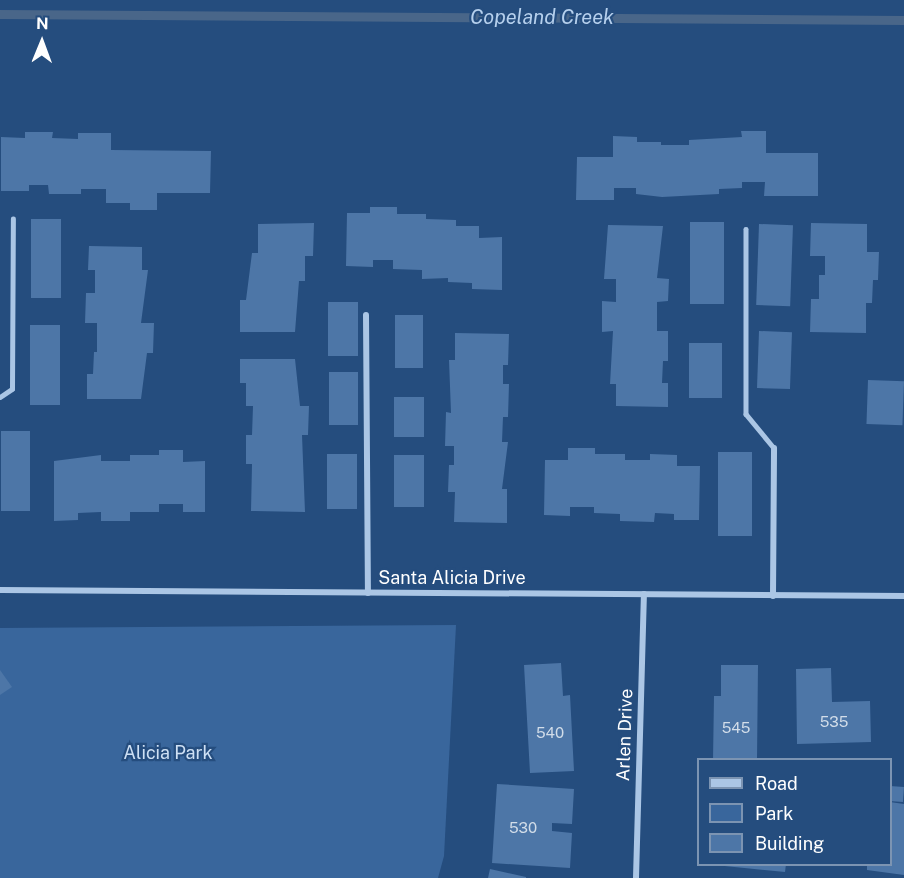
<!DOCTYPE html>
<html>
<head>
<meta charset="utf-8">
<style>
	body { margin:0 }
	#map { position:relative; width:904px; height:878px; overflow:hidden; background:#254d7e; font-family:"Public Sans",sans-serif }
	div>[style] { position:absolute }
	.green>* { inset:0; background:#39669c }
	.stream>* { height:9px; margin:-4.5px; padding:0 4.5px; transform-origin:4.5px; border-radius:4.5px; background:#496689 }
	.building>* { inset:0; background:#4d76a7; transform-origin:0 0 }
	.lane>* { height:4.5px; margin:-2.25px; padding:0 2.25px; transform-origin:2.25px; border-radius:2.25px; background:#abc6e5 }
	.street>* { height:6px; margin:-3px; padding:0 3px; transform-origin:3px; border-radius:3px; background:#abc6e5 }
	span { translate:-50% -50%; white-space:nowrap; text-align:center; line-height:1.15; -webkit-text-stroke:4.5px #254d7e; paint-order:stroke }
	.number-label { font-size:15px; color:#d2dde9 }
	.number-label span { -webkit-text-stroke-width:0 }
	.street-label { font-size:18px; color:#fff }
	.park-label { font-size:18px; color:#cee0f4 }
	.water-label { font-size:20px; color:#b6d0ed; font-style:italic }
	.legend { position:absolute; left:697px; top:758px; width:195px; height:108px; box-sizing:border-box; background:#254d7e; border:2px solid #7c94b2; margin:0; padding:8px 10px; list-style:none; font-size:18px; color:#fff }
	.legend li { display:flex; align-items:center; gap:12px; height:30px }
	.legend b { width:30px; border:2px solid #7c94b2 }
	.north { position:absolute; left:12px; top:12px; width:60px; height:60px; -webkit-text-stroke:4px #254d7e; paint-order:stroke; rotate:1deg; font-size:16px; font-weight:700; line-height:24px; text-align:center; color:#fff }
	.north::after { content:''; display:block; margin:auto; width:21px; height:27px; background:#fff; clip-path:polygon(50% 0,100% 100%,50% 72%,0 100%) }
</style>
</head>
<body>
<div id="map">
	<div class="green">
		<div style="clip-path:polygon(456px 625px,444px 856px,438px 878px,0 878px,0 628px)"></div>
	</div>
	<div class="stream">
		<div style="left:0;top:14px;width:904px;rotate:0.38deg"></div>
	</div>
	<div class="building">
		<div style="clip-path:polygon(741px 131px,766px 131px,766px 153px,818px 153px,818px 196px,764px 196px,765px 182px,742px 182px,742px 188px,719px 189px,719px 194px,662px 197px,636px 194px,636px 188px,614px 188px,614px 200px,576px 200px,577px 157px,613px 157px,613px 136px,637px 137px,637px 142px,661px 142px,661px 145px,689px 145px,689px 140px,742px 137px)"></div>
		<div style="clip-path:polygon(25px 132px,53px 132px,52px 138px,78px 139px,78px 133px,111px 133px,111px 150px,211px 151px,210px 193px,157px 193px,157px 210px,130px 210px,130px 203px,106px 203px,106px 189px,81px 189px,81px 194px,49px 194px,48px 185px,29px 185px,29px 191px,1px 191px,1px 137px,25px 138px)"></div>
		<div style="clip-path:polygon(370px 207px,397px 207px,397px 214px,426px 214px,426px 219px,456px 220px,456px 226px,479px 226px,479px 238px,502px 237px,502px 290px,472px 289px,472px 283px,448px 282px,448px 278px,422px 279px,422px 270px,393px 269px,393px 260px,373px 260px,373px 267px,346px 266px,347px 213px,370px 213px)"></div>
		<div style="left:31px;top:219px;width:30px;height:79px"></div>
		<div style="left:690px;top:222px;width:34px;height:82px"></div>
		<div style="clip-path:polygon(314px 223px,313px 256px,305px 256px,305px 281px,299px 281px,295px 332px,240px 332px,240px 300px,246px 300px,252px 253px,258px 253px,258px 224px)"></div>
		<div style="clip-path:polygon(811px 223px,867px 224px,867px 252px,879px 252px,878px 280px,873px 280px,872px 303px,866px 303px,866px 333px,810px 332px,811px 299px,819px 299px,819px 275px,825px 275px,825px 256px,810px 256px)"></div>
		<div style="left:759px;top:224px;width:34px;height:81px;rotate:2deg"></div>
		<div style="clip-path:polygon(608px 225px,663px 226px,657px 278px,669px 279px,668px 301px,657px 302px,657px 331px,668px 331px,668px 361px,663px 361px,662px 383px,668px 383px,668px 407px,616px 406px,616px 384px,610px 384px,613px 331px,602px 332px,602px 301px,616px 302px,616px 279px,604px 279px)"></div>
		<div style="clip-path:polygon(89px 246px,142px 247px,142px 270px,148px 270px,141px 323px,154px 323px,153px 353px,147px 353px,141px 399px,87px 399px,87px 374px,93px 374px,94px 352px,97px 352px,97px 323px,85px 323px,86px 293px,95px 293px,95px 270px,88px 270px)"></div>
		<div style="left:328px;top:302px;width:30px;height:54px"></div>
		<div style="left:395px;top:315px;width:28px;height:53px"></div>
		<div style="left:30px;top:325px;width:30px;height:80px"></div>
		<div style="left:759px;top:331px;width:33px;height:57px;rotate:2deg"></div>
		<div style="clip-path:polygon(455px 333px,509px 334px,508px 365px,503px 365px,503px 384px,509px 384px,508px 417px,503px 417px,502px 442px,508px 442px,502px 489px,507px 489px,507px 523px,454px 522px,455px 492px,448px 492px,449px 465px,454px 465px,454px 446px,445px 446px,446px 412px,451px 413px,449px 360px,455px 360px)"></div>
		<div style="left:689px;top:343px;width:33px;height:55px"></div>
		<div style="clip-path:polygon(240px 359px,295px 359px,300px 406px,309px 406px,308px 435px,302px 435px,305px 512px,251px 511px,252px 464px,246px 464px,246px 435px,252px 435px,253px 406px,246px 406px,246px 383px,240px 383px)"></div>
		<div style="left:329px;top:372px;width:29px;height:53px"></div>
		<div style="left:868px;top:380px;width:36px;height:44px;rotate:2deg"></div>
		<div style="left:394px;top:397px;width:30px;height:40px"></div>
		<div style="left:1px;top:431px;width:29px;height:80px"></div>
		<div style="clip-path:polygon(568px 448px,595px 448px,595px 454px,625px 454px,625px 460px,650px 460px,650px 454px,677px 455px,677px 466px,700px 466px,699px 520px,674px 520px,674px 514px,655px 513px,654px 522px,620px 521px,620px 514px,594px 513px,594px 507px,570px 507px,570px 516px,544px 515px,545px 460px,568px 460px)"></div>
		<div style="clip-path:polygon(159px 450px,183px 450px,183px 462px,205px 461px,205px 512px,183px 512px,183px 504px,159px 504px,159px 512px,130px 512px,130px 521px,101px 521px,101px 512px,78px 513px,78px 520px,54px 521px,54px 461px,101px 455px,101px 461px,130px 461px,130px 455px,159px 455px)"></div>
		<div style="left:718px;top:452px;width:34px;height:84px"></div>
		<div style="left:327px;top:454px;width:30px;height:55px"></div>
		<div style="left:394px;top:455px;width:30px;height:52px"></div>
		<div style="clip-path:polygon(561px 663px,563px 696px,570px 695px,574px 771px,530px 773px,524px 665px)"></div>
		<div style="clip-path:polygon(721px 665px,758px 665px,757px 760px,713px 760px,714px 696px,721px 696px)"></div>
		<div style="clip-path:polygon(831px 668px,832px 702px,870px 701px,871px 742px,797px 744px,796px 669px)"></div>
		<div style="clip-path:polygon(0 670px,12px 687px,0 695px)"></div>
		<div style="clip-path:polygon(497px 784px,574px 789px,572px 824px,552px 823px,552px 831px,572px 833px,570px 868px,492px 863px)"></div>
		<div style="left:890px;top:786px;width:14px;height:15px;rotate:4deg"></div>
		<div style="clip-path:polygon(890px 802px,904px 804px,904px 875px,867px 870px,867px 864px,890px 864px)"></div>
		<div style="clip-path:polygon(705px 864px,786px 864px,785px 872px)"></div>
		<div style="clip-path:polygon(490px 869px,526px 877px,526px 878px,488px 878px)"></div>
	</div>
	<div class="lane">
		<div style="left:746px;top:229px;width:185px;rotate:90deg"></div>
		<div style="left:746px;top:414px;width:44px;rotate:50.5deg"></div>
		<div style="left:0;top:397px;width:14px;rotate:-34deg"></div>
		<div style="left:12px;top:389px;width:170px;rotate:-89.7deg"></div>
	</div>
	<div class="street">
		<div style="left:366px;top:315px;width:278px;rotate:89.6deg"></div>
		<div style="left:0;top:590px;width:904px;rotate:0.38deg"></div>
		<div style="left:773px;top:596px;width:148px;rotate:-89.6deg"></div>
		<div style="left:636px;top:878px;width:284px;rotate:-88.4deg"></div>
	</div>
	<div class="number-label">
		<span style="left:834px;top:722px">535</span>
		<span style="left:736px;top:728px">545</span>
		<span style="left:550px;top:733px">540</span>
		<span style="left:523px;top:828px">530</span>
	</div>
	<div class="street-label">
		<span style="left:452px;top:578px">Santa Alicia Drive</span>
		<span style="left:625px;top:735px;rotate:-88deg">Arlen Drive</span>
	</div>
	<div class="park-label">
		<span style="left:168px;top:753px">Alicia Park</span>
	</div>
	<div class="water-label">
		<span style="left:542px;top:17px">Copeland Creek</span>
	</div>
	<ul class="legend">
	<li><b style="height:8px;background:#abc6e5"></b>Road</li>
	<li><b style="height:16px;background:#39669c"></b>Park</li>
	<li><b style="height:16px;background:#4d76a7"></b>Building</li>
	</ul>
	<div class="north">N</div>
</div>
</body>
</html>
